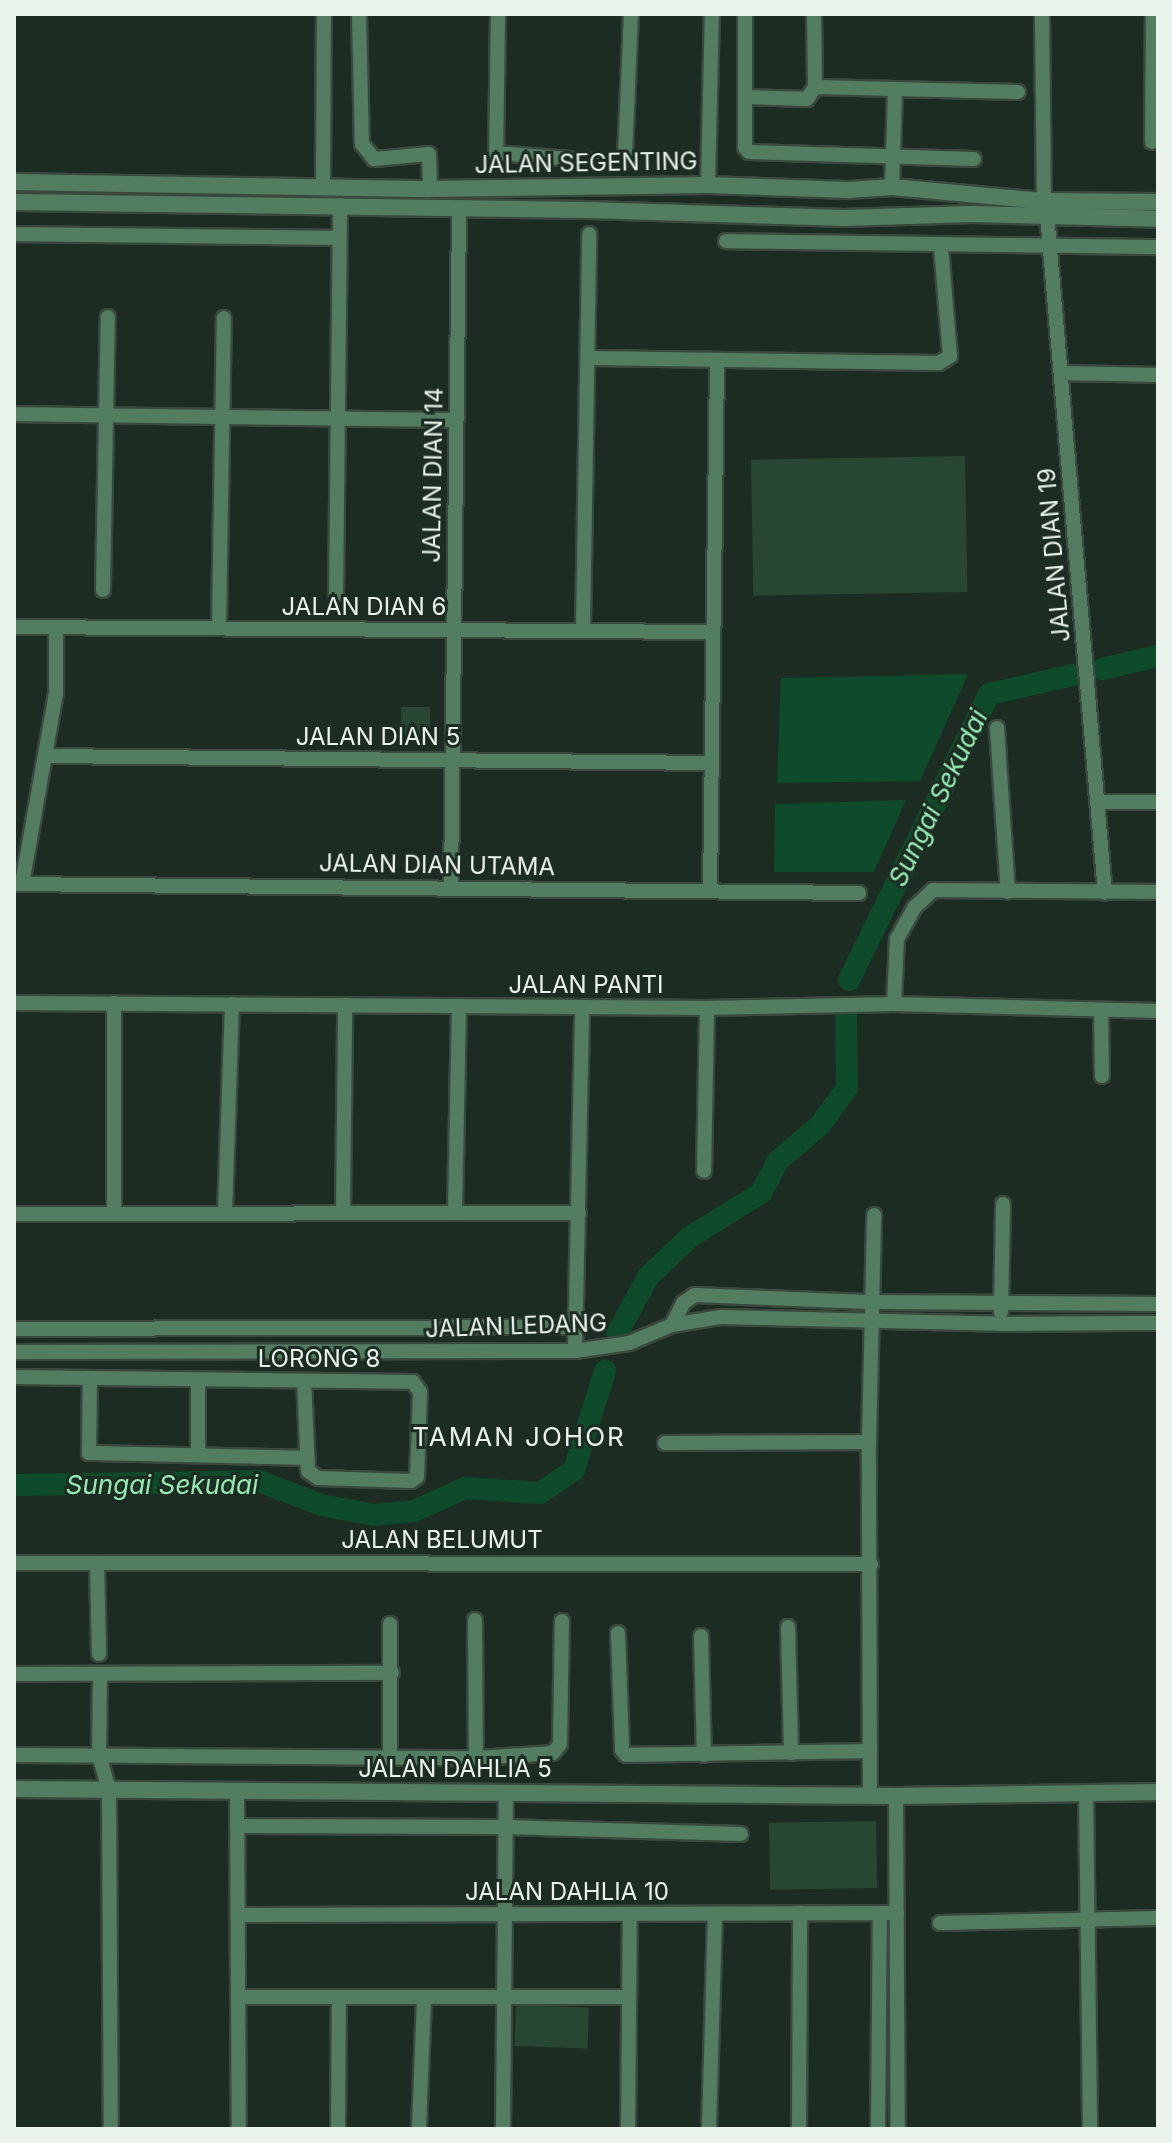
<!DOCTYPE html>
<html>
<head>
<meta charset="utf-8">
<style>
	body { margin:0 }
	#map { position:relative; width:1172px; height:2143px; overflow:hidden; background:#1d2c22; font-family:Inter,sans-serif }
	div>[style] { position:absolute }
	.green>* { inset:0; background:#284733; transform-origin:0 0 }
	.water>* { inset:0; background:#0d4b2a }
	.river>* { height:22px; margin:-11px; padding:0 11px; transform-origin:11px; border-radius:11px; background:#0d4b2a }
	.roads { filter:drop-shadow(2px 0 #3a483e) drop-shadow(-2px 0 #3a483e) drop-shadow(0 2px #3a483e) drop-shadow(0 -2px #3a483e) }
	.minor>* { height:14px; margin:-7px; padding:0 7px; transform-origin:7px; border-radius:7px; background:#537d61 }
	.tertiary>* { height:16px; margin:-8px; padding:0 8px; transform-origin:8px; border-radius:8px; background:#537d61 }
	span { translate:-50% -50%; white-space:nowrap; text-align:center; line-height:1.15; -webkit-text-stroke:6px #1d2c22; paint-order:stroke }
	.street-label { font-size:24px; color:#e9f3ec }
	.water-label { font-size:26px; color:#96ebb3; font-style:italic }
	.neighbourhood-label { font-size:26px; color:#e9f3ec; letter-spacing:2px }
	.frame { position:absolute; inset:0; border:16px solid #e9f3ec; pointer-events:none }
</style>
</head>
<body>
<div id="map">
	<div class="green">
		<div style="left:965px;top:456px;width:136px;height:214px;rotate:89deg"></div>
		<div style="left:401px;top:707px;width:29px;height:33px"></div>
		<div style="left:876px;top:1821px;width:67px;height:107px;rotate:89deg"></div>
		<div style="left:516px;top:2005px;width:73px;height:41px;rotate:2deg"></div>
	</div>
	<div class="water">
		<div style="clip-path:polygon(968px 674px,920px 781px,777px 783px,781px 678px)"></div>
		<div style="clip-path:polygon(906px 800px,874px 872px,774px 872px,775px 804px)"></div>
	</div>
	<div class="river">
		<div style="left:1102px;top:669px;width:57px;rotate:-13.1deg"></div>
		<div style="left:849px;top:980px;width:318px;rotate:-63.9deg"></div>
		<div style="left:989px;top:694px;width:86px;rotate:-12.7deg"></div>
		<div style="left:617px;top:1334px;width:65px;rotate:-61.5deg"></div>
		<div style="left:648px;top:1277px;width:58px;rotate:-43.6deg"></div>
		<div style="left:690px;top:1237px;width:84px;rotate:-31.8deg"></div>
		<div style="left:761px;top:1193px;width:36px;rotate:-62deg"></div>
		<div style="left:778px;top:1161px;width:55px;rotate:-40.6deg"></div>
		<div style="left:820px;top:1125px;width:46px;rotate:-53.9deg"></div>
		<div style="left:847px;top:1088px;width:74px;rotate:-90.8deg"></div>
		<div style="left:14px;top:1485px;width:245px;rotate:-0.9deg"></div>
		<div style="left:259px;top:1481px;width:66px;rotate:21.2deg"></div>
		<div style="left:321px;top:1505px;width:53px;rotate:10.9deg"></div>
		<div style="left:373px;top:1515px;width:41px;rotate:-5.6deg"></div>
		<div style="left:414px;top:1511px;width:56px;rotate:-24.3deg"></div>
		<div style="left:465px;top:1488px;width:75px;rotate:3.8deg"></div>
		<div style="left:540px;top:1493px;width:41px;rotate:-34.1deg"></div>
		<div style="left:574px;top:1470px;width:104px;rotate:-72.6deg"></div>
	</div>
	<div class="roads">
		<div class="minor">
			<div style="left:359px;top:14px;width:130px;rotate:88.7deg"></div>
			<div style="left:362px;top:144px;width:19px;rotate:51deg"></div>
			<div style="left:374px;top:159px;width:55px;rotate:-5.2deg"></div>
			<div style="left:429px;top:154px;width:35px;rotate:88deg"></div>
			<div style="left:498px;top:14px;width:139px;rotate:90.8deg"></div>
			<div style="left:496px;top:153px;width:123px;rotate:4.6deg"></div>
			<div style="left:619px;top:163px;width:8px;rotate:-45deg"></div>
			<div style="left:625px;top:157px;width:143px;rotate:-87.6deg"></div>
			<div style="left:745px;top:14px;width:133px;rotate:90deg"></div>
			<div style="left:745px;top:147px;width:6px;rotate:51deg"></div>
			<div style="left:749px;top:152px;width:225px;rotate:1.8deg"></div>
			<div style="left:814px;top:14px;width:73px;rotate:89.2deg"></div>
			<div style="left:815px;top:87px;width:203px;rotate:1.4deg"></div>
			<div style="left:1042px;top:14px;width:187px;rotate:89.4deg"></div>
			<div style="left:745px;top:97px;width:62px;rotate:1.8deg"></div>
			<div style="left:807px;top:99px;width:14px;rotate:-56deg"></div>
			<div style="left:1152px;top:142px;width:128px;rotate:-89.6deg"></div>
			<div style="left:708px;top:185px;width:171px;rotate:-88.7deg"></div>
			<div style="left:892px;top:187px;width:96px;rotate:-88.2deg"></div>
			<div style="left:323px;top:188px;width:174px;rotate:-89.7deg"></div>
			<div style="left:1047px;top:214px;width:681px;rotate:85.12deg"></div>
			<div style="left:14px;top:234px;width:325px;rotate:0.7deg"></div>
			<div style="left:726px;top:241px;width:432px;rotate:0.8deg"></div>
			<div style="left:588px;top:358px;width:351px;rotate:0.8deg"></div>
			<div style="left:939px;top:363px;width:13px;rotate:-32deg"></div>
			<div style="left:950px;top:356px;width:110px;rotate:-94.7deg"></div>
			<div style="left:1061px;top:373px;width:97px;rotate:1.2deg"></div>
			<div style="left:14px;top:414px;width:442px;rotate:0.8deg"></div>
			<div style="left:103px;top:590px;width:273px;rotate:-89deg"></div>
			<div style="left:336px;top:594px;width:389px;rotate:-89.4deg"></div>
			<div style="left:14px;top:627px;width:699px;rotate:0.41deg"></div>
			<div style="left:219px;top:628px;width:310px;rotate:-89.1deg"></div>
			<div style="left:583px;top:631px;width:397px;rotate:-89.1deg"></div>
			<div style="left:997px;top:728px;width:164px;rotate:86.2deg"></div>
			<div style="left:45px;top:756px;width:666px;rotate:0.6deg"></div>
			<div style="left:1098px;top:802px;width:60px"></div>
			<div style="left:14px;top:884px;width:845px;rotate:0.61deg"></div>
			<div style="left:22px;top:884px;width:193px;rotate:-79.9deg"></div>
			<div style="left:56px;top:694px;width:67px;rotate:-90deg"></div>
			<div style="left:451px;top:886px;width:677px;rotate:-89.32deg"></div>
			<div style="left:710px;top:891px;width:531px;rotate:-89.24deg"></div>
			<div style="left:14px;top:1003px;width:693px;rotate:0.41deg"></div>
			<div style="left:707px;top:1008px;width:187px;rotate:-1.2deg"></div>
			<div style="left:894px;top:1004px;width:264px;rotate:1.5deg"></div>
			<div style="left:114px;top:1003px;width:211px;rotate:90deg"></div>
			<div style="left:894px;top:1004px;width:65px;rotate:-87.4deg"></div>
			<div style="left:897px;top:939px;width:37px;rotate:-61deg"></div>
			<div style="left:915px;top:907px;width:25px;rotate:-43deg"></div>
			<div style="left:933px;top:890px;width:225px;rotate:0.5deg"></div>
			<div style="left:1101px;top:1011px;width:65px;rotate:89.1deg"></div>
			<div style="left:704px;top:1171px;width:163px;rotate:-88.9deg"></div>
			<div style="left:225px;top:1213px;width:209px;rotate:-88.1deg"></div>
			<div style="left:343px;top:1213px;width:208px;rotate:-89.4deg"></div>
			<div style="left:455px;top:1213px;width:207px;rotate:-88.9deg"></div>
			<div style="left:14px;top:1214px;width:565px;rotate:-0.1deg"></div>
			<div style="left:1001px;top:1312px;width:108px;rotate:-88.9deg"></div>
			<div style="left:672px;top:1325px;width:25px;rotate:-63deg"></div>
			<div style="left:683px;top:1303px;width:14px;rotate:-34deg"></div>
			<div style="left:695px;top:1295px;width:178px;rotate:2.3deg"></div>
			<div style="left:873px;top:1302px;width:285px;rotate:0.4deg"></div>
			<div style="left:14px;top:1329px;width:562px;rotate:-0.2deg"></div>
			<div style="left:575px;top:1351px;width:344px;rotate:-88.8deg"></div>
			<div style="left:14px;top:1352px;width:561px;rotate:-0.1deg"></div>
			<div style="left:575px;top:1351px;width:55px;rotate:-8.4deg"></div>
			<div style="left:629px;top:1343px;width:47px;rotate:-22.7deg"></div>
			<div style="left:672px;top:1325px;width:50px;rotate:-9.3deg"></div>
			<div style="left:721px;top:1317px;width:279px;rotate:1.4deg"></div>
			<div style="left:1000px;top:1324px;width:158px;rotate:-0.4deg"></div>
			<div style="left:14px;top:1377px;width:399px;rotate:0.7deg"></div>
			<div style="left:413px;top:1382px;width:12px;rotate:55deg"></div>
			<div style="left:420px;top:1392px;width:85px;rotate:92deg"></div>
			<div style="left:417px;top:1477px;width:7px;rotate:146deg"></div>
			<div style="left:411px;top:1481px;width:93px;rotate:-178.2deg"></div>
			<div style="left:318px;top:1478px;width:12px;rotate:-145deg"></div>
			<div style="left:308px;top:1471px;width:90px;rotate:-92.5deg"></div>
			<div style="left:90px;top:1378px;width:75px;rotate:90.8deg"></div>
			<div style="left:89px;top:1453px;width:217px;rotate:1.3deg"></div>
			<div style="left:665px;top:1443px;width:204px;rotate:-0.3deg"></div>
			<div style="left:198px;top:1455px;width:75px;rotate:-90deg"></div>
			<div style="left:14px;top:1563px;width:857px;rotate:0.07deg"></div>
			<div style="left:97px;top:1563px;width:91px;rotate:88.7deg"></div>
			<div style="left:475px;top:1620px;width:138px;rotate:89.6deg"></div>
			<div style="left:390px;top:1624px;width:133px;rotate:90deg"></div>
			<div style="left:788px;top:1627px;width:126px;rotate:88.6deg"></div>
			<div style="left:618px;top:1633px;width:117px;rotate:88deg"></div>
			<div style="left:622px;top:1750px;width:6px;rotate:51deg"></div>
			<div style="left:626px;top:1755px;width:244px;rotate:-0.9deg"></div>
			<div style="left:701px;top:1636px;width:119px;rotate:88.6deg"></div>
			<div style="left:14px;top:1674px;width:378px;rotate:-0.2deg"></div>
			<div style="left:100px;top:1676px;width:79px;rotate:90.7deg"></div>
			<div style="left:99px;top:1755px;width:36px;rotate:74deg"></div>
			<div style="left:109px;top:1790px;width:339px;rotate:89.7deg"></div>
			<div style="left:14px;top:1755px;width:462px;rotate:0.4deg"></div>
			<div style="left:476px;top:1758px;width:77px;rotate:-3.7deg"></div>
			<div style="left:553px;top:1753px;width:11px;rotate:-52deg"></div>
			<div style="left:560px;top:1744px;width:123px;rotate:-89.1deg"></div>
			<div style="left:237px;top:1792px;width:337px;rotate:89.7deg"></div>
			<div style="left:1086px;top:1792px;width:337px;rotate:89.3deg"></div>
			<div style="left:870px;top:1796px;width:354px;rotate:-90.2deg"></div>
			<div style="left:869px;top:1442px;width:227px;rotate:-88.7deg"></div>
			<div style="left:896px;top:1796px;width:333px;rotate:89.7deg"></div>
			<div style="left:237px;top:1826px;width:269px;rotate:0.2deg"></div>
			<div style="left:506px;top:1827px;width:235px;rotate:1.7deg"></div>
			<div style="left:238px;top:1915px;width:659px;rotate:-0.17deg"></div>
			<div style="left:940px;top:1923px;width:218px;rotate:-1.3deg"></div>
			<div style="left:238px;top:1997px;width:390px"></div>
			<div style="left:338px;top:2129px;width:132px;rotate:-89.6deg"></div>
			<div style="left:419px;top:2129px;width:132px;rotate:-87.8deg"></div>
			<div style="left:503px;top:2129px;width:336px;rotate:-89.5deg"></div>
			<div style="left:628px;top:2129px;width:215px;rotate:-89.5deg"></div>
			<div style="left:709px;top:2129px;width:215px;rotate:-88.4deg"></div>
			<div style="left:799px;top:2129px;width:216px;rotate:-89.7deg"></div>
			<div style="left:878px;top:2129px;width:216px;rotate:-89.5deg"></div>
		</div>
		<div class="tertiary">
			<div style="left:14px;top:182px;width:416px;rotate:1deg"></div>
			<div style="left:430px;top:189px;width:278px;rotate:-0.8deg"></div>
			<div style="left:708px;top:185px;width:140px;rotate:2deg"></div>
			<div style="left:848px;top:190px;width:44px;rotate:-3.9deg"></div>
			<div style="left:892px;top:187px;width:153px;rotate:5.3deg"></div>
			<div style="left:1044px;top:201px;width:114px;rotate:0.5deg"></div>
			<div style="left:14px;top:202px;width:575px;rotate:0.8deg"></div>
			<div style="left:589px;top:210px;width:255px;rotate:1.8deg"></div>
			<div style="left:844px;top:218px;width:128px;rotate:-1.8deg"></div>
			<div style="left:972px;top:214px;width:186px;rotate:1.5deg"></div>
			<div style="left:14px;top:1789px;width:882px;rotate:0.45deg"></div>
			<div style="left:896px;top:1796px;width:262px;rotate:-0.9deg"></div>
		</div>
	</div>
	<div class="street-label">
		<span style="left:586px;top:163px;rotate:-1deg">JALAN SEGENTING</span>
		<span style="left:433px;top:475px;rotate:-89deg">JALAN DIAN 14</span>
		<span style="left:1054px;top:555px;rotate:-95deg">JALAN DIAN 19</span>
		<span style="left:364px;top:607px">JALAN DIAN 6</span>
		<span style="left:378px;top:737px">JALAN DIAN 5</span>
		<span style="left:437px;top:865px;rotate:1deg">JALAN DIAN UTAMA</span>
		<span style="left:586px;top:985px">JALAN PANTI</span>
		<span style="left:516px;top:1326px;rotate:-2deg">JALAN LEDANG</span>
		<span style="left:319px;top:1359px">LORONG 8</span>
		<span style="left:442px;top:1540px">JALAN BELUMUT</span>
		<span style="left:455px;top:1769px">JALAN DAHLIA 5</span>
		<span style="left:567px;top:1892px">JALAN DAHLIA 10</span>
	</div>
	<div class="water-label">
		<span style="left:938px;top:798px;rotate:-64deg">Sungai Sekudai</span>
		<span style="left:162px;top:1485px">Sungai Sekudai</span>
	</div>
	<div class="neighbourhood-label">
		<span style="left:519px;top:1437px">TAMAN JOHOR</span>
	</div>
	<div class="frame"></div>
</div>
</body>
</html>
